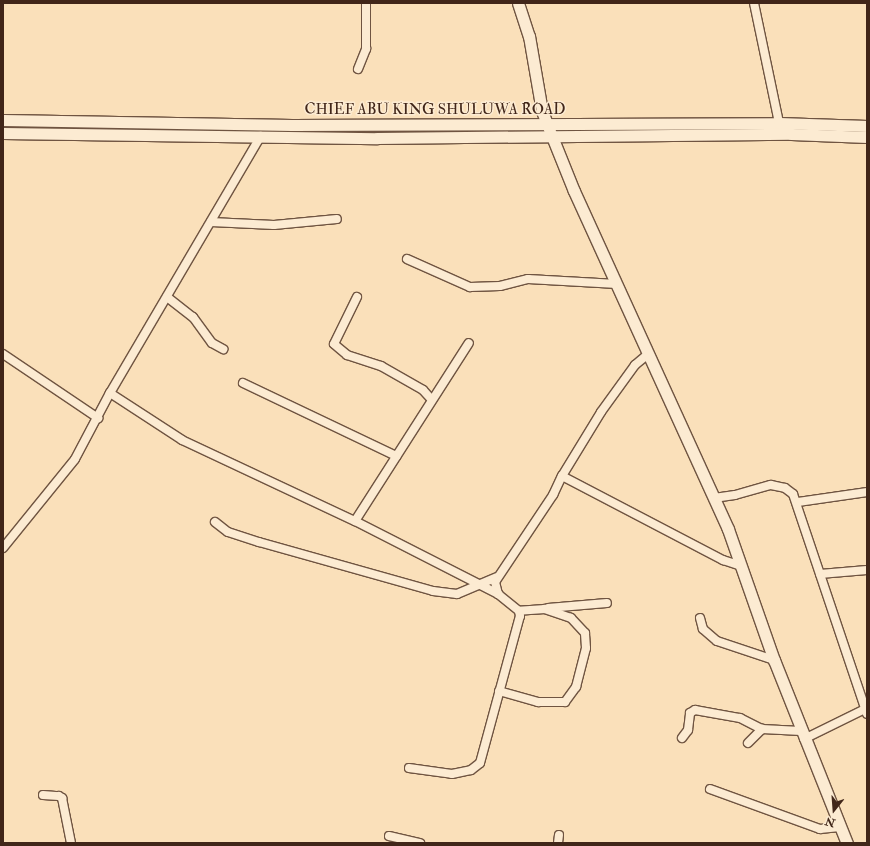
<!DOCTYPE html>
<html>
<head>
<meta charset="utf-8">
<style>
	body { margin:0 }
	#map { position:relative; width:870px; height:846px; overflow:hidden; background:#fae0ba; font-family:"IM FELL Double Pica",serif }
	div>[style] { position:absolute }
	.roads { filter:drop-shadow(1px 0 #6f5441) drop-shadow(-1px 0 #6f5441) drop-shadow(0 1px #6f5441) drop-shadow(0 -1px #6f5441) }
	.street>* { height:8px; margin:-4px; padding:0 4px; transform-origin:4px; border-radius:4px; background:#fcebd2 }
	.secondary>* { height:11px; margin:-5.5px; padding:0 5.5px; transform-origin:5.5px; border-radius:5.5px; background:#fcebd2 }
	span { translate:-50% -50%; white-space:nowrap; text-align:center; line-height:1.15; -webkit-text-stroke:3px #fcebd2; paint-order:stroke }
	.street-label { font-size:15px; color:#412619 }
	.frame { position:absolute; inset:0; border:4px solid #412619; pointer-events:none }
	.north { position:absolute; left:814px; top:790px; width:40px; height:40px; -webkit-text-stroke:3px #fcebd2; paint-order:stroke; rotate:197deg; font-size:11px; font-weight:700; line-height:16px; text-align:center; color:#412619 }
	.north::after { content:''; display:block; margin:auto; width:14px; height:18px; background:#412619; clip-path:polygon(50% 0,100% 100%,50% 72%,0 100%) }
</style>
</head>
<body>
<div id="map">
	<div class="roads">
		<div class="street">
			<div style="left:754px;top:3px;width:123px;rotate:78.2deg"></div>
			<div style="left:358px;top:69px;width:22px;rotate:-68deg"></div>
			<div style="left:366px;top:49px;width:46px;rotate:-90deg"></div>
			<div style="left:211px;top:222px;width:63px;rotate:2.7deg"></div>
			<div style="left:274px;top:225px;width:63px;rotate:-5.4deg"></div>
			<div style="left:407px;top:259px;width:69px;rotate:24deg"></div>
			<div style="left:470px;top:287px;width:30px;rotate:-2deg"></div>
			<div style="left:500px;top:286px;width:29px;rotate:-14deg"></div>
			<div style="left:528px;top:279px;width:89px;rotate:3.2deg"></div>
			<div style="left:167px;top:297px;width:33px;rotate:38deg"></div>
			<div style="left:193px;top:317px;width:32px;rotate:54deg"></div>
			<div style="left:212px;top:343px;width:13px;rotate:29deg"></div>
			<div style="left:357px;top:297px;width:52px;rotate:116.1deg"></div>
			<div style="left:334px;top:344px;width:17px;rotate:40deg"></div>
			<div style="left:347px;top:355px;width:36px;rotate:18deg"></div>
			<div style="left:381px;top:366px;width:48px;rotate:29.7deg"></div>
			<div style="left:423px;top:390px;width:13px;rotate:48deg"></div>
			<div style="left:3px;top:354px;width:115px;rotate:34deg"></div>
			<div style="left:243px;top:383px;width:170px;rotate:25.5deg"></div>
			<div style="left:110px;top:393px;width:86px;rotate:33.1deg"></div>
			<div style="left:182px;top:440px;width:191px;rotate:25.1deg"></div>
			<div style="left:355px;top:521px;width:161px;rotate:27deg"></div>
			<div style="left:562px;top:476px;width:75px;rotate:-58.6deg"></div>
			<div style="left:601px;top:412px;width:58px;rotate:-54.1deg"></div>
			<div style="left:635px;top:365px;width:17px;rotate:-40deg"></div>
			<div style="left:714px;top:498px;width:21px;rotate:-8deg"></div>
			<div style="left:735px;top:495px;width:37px;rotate:-16deg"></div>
			<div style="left:771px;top:485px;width:14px;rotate:12deg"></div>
			<div style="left:785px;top:488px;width:10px;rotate:37deg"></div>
			<div style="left:793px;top:494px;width:232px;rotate:71.4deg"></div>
			<div style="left:798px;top:502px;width:70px;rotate:-8.2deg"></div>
			<div style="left:355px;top:521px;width:211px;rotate:-57.4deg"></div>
			<div style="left:215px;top:522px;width:16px;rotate:38deg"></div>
			<div style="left:228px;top:532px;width:33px;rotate:18deg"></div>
			<div style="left:259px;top:542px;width:181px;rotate:15.7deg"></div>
			<div style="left:433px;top:591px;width:24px;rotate:7deg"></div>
			<div style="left:457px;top:594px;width:43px;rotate:-23deg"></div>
			<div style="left:3px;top:548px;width:114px;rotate:-51deg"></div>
			<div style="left:75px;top:459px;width:75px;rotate:-62.1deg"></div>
			<div style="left:110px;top:393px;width:298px;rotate:-59.6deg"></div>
			<div style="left:820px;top:574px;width:47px;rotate:-4.9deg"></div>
			<div style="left:548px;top:608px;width:59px;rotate:-4.8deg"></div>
			<div style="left:700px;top:618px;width:11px;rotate:75deg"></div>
			<div style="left:703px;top:629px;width:18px;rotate:41deg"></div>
			<div style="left:717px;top:641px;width:60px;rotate:18.4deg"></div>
			<div style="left:499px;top:691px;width:41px;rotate:15.8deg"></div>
			<div style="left:538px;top:702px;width:27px"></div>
			<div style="left:565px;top:702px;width:19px;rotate:-54deg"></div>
			<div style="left:576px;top:687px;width:40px;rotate:-75.6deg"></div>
			<div style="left:586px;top:648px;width:15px;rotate:-94deg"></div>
			<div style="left:585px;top:633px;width:21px;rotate:-133deg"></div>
			<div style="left:571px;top:618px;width:28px;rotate:-161deg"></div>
			<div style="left:545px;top:609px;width:26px;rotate:176deg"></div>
			<div style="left:682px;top:738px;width:10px;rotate:-53deg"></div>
			<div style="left:688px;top:730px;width:17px;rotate:-83deg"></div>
			<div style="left:690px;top:713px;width:6px;rotate:-31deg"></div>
			<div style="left:695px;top:710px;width:46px;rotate:10.1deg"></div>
			<div style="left:740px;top:718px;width:25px;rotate:27deg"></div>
			<div style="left:762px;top:729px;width:39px;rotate:3deg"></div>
			<div style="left:804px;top:739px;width:68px;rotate:-26.2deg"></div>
			<div style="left:748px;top:743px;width:20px;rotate:-45deg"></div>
			<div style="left:409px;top:768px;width:43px;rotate:7.9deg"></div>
			<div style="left:452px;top:774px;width:19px;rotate:-12deg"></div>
			<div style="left:471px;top:770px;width:11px;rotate:-38deg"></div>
			<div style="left:480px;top:763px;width:152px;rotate:-74.8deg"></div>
			<div style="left:520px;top:616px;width:5px;rotate:-101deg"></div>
			<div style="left:519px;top:611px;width:27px;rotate:-141deg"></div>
			<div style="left:498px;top:594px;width:12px;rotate:-104deg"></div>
			<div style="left:495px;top:582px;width:105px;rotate:-56.3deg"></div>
			<div style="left:553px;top:495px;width:21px;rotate:-65deg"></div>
			<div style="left:562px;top:476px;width:182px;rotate:27.6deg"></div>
			<div style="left:723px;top:560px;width:19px;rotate:18deg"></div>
			<div style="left:710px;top:789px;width:117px;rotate:20deg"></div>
			<div style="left:820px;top:829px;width:20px;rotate:-6deg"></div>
			<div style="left:43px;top:795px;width:16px;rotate:4deg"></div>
			<div style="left:59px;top:796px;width:4px;rotate:34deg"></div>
			<div style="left:62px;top:798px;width:46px;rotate:78.7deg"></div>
			<div style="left:389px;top:836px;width:32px;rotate:13deg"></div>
			<div style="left:558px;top:843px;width:8px;rotate:-83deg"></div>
		</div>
		<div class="secondary">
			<div style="left:518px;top:3px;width:35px;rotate:72deg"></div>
			<div style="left:529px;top:36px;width:76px;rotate:80.2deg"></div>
			<div style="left:542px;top:111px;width:14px;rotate:69deg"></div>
			<div style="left:547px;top:124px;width:72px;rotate:68.1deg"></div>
			<div style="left:574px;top:191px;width:371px;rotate:65.5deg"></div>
			<div style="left:728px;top:529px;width:139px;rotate:70.7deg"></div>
			<div style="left:774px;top:660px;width:197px;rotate:68.3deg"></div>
			<div style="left:3px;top:120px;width:289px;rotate:1deg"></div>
			<div style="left:292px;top:125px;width:487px;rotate:-0.2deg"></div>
			<div style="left:779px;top:123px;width:88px;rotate:2deg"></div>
			<div style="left:3px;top:133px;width:374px;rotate:0.8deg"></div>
			<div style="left:377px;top:138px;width:414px;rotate:-0.6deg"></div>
			<div style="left:791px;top:134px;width:76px;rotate:2.3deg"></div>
		</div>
	</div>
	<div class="street-label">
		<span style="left:435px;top:110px">CHIEF ABU KING SHULUWA ROAD</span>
	</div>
	<div class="frame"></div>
	<div class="north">N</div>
</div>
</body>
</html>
